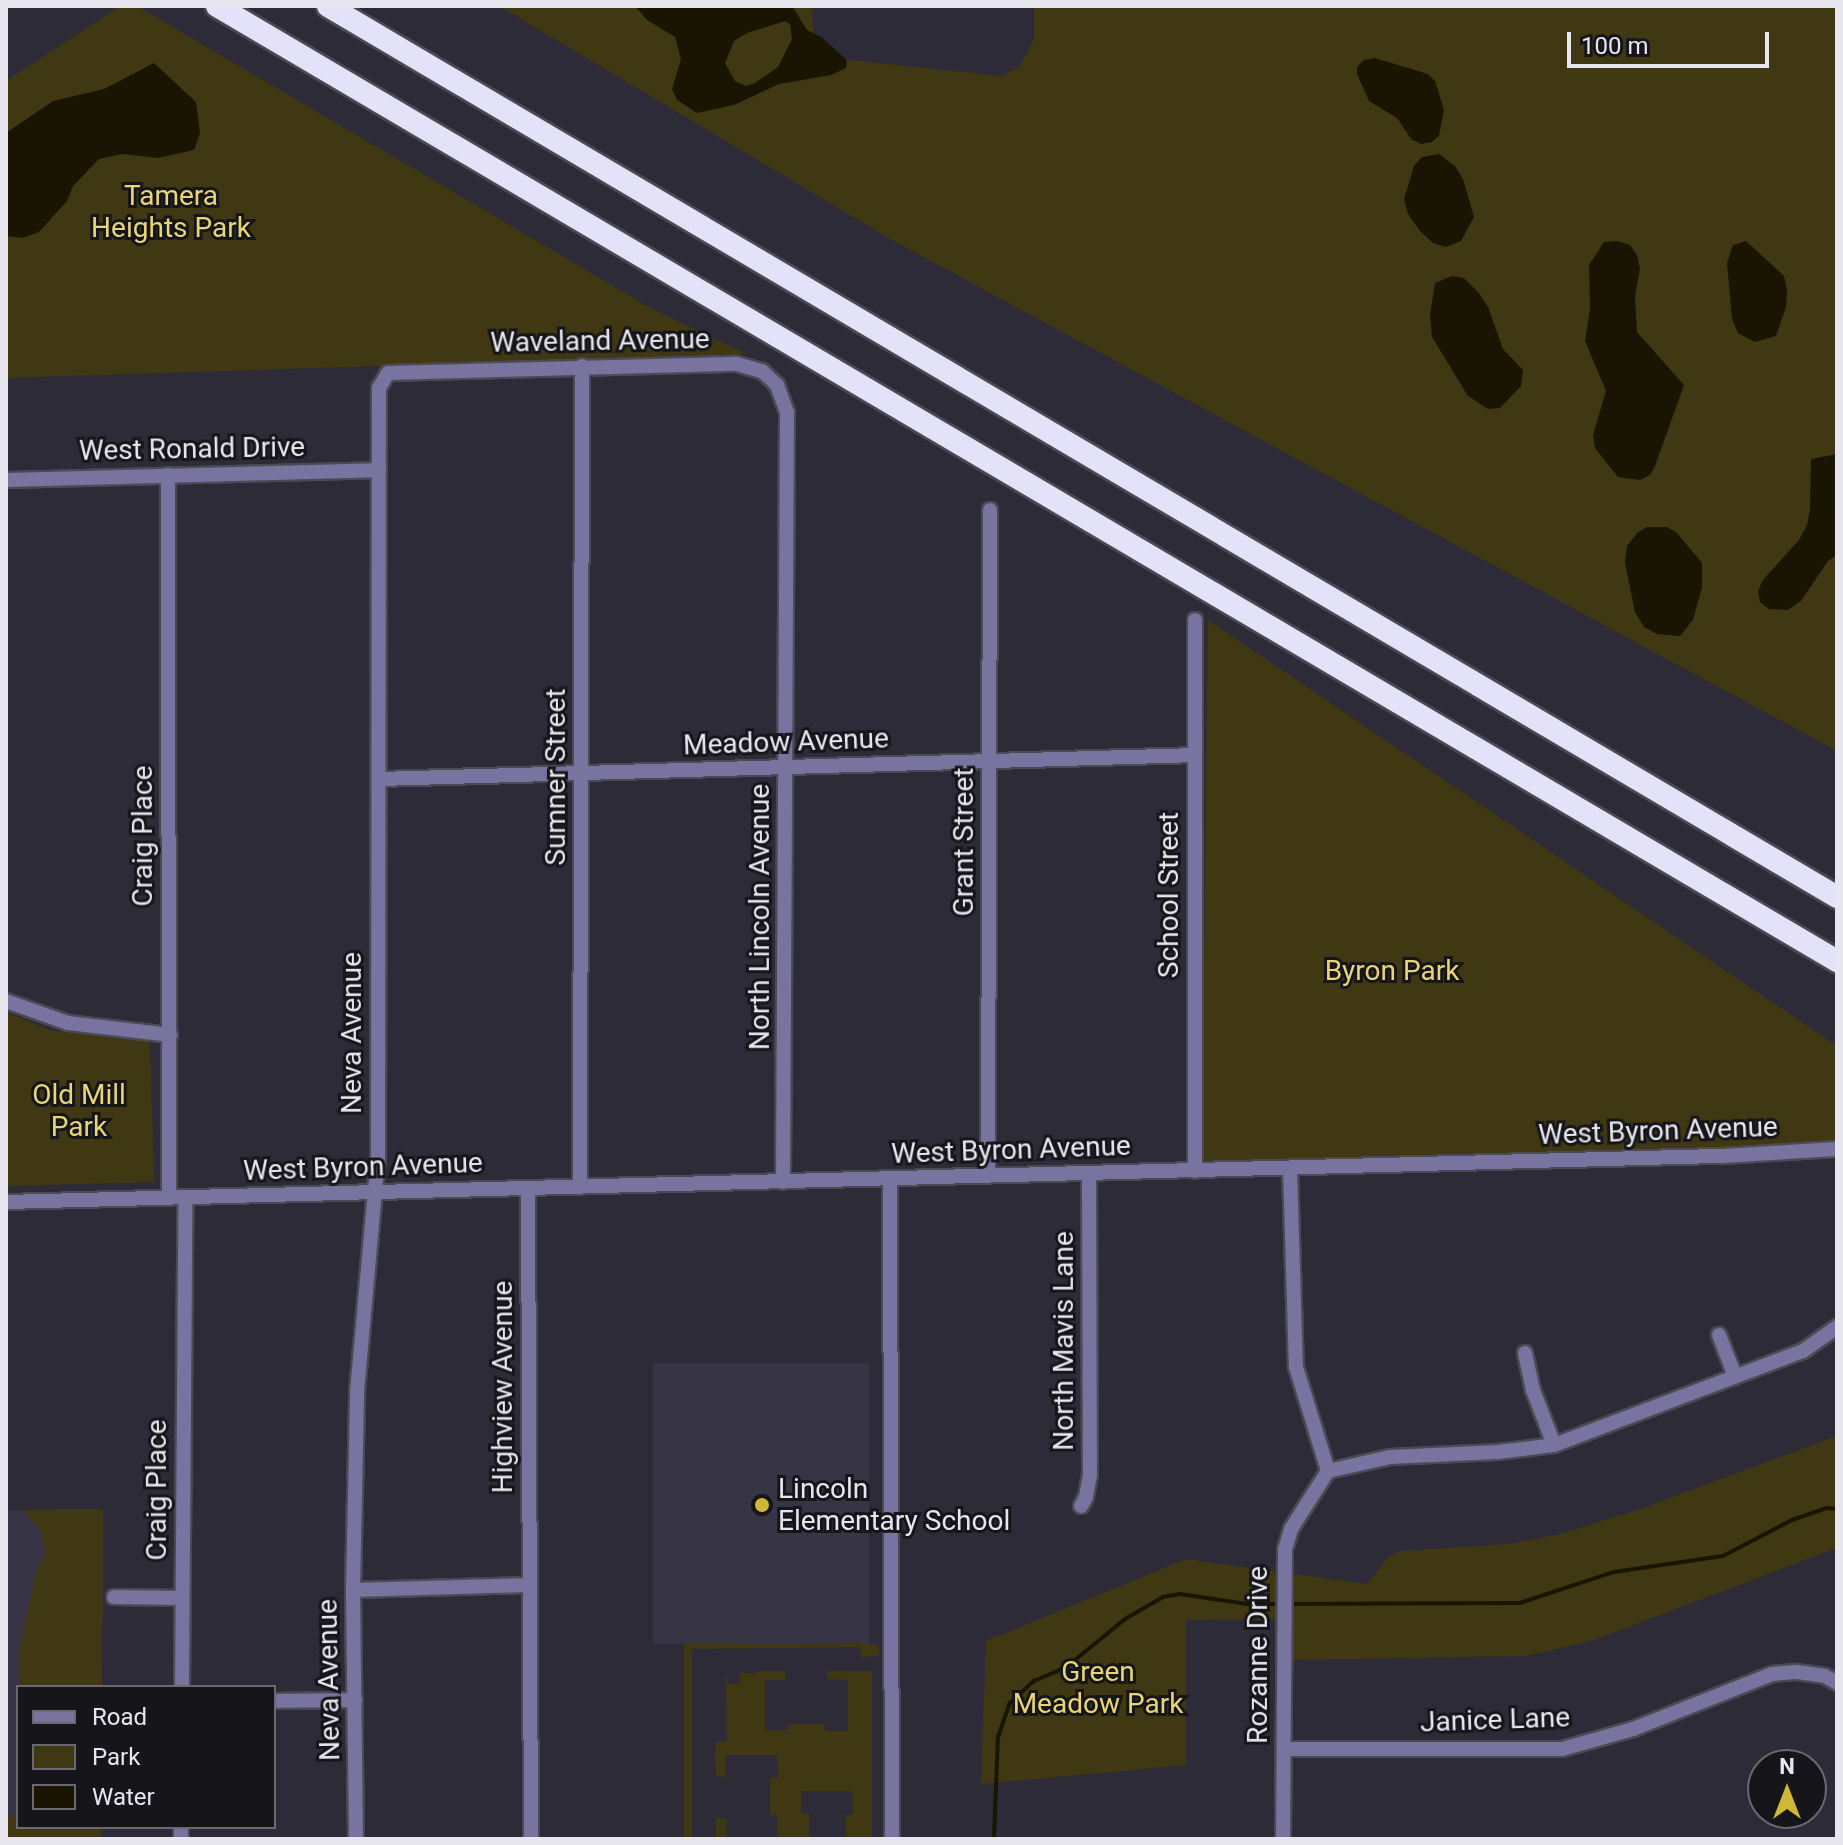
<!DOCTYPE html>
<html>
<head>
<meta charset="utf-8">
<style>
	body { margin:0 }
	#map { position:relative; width:1843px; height:1845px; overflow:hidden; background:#2d2b37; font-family:Roboto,sans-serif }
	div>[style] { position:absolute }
	.built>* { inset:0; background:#373545; transform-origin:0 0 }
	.green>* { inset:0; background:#403812 }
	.water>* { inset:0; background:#1a1502 }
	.stream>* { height:4px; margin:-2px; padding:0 2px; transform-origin:2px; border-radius:2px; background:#1a1502 }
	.roads { filter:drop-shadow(2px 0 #4b4954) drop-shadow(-2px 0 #4b4954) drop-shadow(0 2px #4b4954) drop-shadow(0 -2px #4b4954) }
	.minor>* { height:14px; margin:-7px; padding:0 7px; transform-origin:7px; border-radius:7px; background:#79739f }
	.highway>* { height:22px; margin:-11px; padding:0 11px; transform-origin:11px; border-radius:11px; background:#e4e2f8 }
	.dots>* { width:22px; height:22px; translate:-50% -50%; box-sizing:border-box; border:4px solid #15151a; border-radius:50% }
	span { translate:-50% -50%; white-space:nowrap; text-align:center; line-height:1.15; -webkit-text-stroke:6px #15151a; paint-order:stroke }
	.park-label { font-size:28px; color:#e8d575 }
	.street-label { font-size:28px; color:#e7e6ee }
	.poi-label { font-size:28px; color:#e7e6ee }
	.left { translate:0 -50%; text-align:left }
	.frame { position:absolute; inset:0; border:8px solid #e7e6ee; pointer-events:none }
	.legend { position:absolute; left:16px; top:1685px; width:260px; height:144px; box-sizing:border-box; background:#15151a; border:2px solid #69696f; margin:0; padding:10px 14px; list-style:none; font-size:24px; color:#e7e6ee }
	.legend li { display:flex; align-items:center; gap:16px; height:40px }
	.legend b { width:40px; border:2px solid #69696f }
	.north { position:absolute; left:1747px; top:1749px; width:80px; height:80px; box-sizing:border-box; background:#15151a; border:2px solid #69696f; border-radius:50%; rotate:0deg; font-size:22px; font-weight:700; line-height:32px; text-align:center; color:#e7e6ee }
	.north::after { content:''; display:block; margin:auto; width:28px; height:36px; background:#d0b837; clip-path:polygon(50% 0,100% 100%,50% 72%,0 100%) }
	.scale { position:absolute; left:1567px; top:32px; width:202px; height:36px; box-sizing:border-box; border:4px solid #e7e6ee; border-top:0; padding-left:10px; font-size:24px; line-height:28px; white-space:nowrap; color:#e7e6ee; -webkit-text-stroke:6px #15151a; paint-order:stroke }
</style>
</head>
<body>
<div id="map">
	<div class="built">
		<div style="left:869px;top:1363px;width:281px;height:216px;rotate:90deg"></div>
		<div style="clip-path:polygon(103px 1509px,102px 1687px,18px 1687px,18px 1827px,101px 1827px,101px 1839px,6px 1839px,6px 1510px)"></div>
	</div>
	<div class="green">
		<div style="clip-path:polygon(120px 6px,137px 6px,654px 310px,747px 354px,6px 378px,6px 81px)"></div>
		<div style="clip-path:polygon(499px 6px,812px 6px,813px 33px,848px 60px,1002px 76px,1019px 67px,1034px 39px,1034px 6px,1837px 6px,1837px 751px,892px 240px)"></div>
		<div style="clip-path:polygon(1208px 620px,1837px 1046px,1837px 1148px,1202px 1161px)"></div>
		<div style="clip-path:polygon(6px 1012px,52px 1031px,150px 1040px,154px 1182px,6px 1186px)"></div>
		<div style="clip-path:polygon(1837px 1436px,1837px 1548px,1594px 1640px,1526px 1656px,1286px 1660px,1287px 1619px,1186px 1620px,1186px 1765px,981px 1784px,986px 1641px,1186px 1559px,1367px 1584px,1390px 1555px,1401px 1551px,1508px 1544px,1561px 1534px,1640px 1509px)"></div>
		<div style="clip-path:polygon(103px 1509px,102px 1687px,20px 1687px,20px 1649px,36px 1573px,45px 1553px,41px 1530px,22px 1510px)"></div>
		<div style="clip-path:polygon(684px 1643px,873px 1644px,879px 1646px,879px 1655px,861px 1658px,860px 1647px,692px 1649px,692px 1839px,684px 1839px)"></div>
		<div style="clip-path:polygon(756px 1671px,785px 1671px,785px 1680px,765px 1680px,765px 1730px,787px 1730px,788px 1724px,824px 1724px,825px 1731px,848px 1731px,848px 1680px,827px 1679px,827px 1671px,872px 1671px,872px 1839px,846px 1839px,846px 1815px,853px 1814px,852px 1791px,801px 1791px,801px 1814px,809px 1814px,809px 1839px,716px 1839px,716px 1818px,726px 1818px,727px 1838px,777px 1837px,777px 1815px,770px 1815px,770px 1778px,778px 1778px,777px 1755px,726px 1755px,725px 1777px,716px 1777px,715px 1742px,727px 1741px,726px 1675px,728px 1684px,740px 1684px,740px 1673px,756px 1674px)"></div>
		<div style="clip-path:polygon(18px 1814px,18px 1827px,101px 1827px,101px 1839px,6px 1839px,6px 1818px)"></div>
	</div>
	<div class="water">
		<div style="clip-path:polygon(evenodd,635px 6px,792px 6px,807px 30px,821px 37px,847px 60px,846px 68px,831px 75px,779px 84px,734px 105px,697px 113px,677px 100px,672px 89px,681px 59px,675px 37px,647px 20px,635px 6px,785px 21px,790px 24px,792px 39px,778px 67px,755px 83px,746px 86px,735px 81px,725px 63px,734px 41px,747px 33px,785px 21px)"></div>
		<div style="clip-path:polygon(1375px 58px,1428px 74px,1435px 81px,1444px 110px,1439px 136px,1432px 142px,1421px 144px,1411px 139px,1397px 118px,1369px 101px,1357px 74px,1357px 67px,1364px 60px)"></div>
		<div style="clip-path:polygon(154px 63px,196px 102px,200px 133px,194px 150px,158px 158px,122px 154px,99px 159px,73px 186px,67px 201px,39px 232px,22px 238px,6px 236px,6px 133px,53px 101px,104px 89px)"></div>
		<div style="clip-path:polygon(1439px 154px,1455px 166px,1463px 179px,1474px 217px,1461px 241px,1446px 247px,1433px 243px,1420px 231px,1408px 214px,1404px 199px,1414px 166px,1422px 157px)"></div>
		<div style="clip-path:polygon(1617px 241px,1630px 245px,1637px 255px,1640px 269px,1635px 296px,1637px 332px,1684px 385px,1655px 466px,1650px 475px,1640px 480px,1618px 477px,1595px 448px,1593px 435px,1606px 391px,1585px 341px,1590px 308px,1589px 265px,1604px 242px)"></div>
		<div style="clip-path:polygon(1746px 241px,1784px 276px,1787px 290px,1786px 307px,1776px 336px,1755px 342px,1738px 333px,1732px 319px,1727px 263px,1733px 245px)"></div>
		<div style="clip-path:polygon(1452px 276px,1464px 278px,1478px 292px,1488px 307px,1503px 349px,1523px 370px,1521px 386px,1500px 408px,1488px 409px,1468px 396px,1432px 337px,1430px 315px,1435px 283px)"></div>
		<div style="clip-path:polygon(1837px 454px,1837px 555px,1828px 561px,1801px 601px,1788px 610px,1769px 609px,1760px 602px,1758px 592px,1762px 581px,1799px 540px,1807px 525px,1810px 509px,1811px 459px)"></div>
		<div style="clip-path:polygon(1647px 527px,1667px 527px,1677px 533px,1702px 563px,1702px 587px,1693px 620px,1680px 636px,1657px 634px,1644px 627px,1635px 612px,1625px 563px,1627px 546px,1638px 532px)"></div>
	</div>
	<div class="stream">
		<div style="left:994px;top:1839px;width:102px;rotate:-87.8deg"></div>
		<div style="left:998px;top:1737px;width:36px;rotate:-71deg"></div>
		<div style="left:1010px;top:1703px;width:33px;rotate:-43deg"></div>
		<div style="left:1034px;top:1681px;width:34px;rotate:-23deg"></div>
		<div style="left:1065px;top:1668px;width:77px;rotate:-39.2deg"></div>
		<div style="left:1125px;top:1619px;width:44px;rotate:-30.1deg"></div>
		<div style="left:1163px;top:1597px;width:17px;rotate:-10deg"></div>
		<div style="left:1180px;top:1594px;width:68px;rotate:8.5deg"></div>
		<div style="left:1247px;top:1604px;width:273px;rotate:-0.2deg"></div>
		<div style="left:1520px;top:1603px;width:99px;rotate:-18.3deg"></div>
		<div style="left:1614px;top:1572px;width:110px;rotate:-8.4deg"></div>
		<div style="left:1723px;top:1556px;width:78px;rotate:-27.6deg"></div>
		<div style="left:1792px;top:1520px;width:37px;rotate:-19deg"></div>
		<div style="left:1827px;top:1508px;width:10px;rotate:6deg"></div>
	</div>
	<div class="roads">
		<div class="minor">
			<div style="left:168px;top:475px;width:723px;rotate:89.92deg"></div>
			<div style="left:6px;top:480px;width:373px;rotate:-1.5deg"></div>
			<div style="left:379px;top:779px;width:816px;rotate:-1.68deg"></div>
			<div style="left:6px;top:1001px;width:66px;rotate:19.5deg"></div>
			<div style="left:68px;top:1023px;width:103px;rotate:6.7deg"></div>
			<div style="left:1290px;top:1168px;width:199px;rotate:88.3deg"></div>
			<div style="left:1296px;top:1367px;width:109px;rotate:72.9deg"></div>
			<div style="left:1195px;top:1171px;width:551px;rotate:-90deg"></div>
			<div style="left:988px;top:1174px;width:664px;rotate:-89.83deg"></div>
			<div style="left:890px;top:1179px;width:660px;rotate:89.83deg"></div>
			<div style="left:580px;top:1187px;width:821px;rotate:-89.86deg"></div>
			<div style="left:528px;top:1188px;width:651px;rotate:89.74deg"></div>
			<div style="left:6px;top:1202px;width:1717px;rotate:-1.54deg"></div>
			<div style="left:1722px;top:1156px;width:115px;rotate:-3.5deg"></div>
			<div style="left:1719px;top:1335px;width:44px;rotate:68.7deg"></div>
			<div style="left:1525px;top:1353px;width:38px;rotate:78deg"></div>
			<div style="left:1533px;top:1390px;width:59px;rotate:69.1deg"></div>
			<div style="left:1081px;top:1506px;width:10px;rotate:-61deg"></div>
			<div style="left:1086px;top:1497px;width:22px;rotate:-80deg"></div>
			<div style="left:1090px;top:1475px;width:302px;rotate:-90.2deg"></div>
			<div style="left:353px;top:1590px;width:177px;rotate:-1.6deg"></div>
			<div style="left:114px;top:1597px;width:68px;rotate:0.8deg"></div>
			<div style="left:182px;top:1687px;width:489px;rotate:-89.6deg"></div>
			<div style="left:274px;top:1701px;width:81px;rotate:-0.7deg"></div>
			<div style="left:1284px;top:1749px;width:278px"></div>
			<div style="left:1562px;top:1749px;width:74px;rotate:-15.7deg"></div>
			<div style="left:1633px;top:1729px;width:149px;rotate:-21.6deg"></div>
			<div style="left:1772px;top:1674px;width:25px;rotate:-5deg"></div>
			<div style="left:1797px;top:1672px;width:28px;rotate:8deg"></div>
			<div style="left:1825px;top:1676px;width:14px;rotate:30deg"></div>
			<div style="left:181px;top:1839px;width:12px;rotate:-90deg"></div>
			<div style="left:356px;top:1839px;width:249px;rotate:-90.7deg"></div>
			<div style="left:353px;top:1590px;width:198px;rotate:-88.8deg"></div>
			<div style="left:357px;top:1392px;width:236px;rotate:-84.9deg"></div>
			<div style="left:378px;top:1157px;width:769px;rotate:-89.93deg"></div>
			<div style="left:379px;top:388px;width:17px;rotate:-59deg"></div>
			<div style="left:388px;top:373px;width:349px;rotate:-1.5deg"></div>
			<div style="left:737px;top:364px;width:26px;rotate:16deg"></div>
			<div style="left:762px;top:371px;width:21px;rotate:43deg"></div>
			<div style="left:777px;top:385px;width:30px;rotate:70deg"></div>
			<div style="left:787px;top:413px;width:769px;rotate:90.3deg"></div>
			<div style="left:1283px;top:1839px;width:290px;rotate:-89.6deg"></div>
			<div style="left:1285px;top:1549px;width:21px;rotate:-73deg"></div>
			<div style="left:1291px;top:1529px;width:69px;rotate:-57.5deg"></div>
			<div style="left:1328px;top:1471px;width:64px;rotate:-12.7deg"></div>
			<div style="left:1390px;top:1457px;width:108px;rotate:-2.7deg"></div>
			<div style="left:1498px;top:1452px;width:56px;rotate:-7.1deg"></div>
			<div style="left:1554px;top:1445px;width:266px;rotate:-20.7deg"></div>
			<div style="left:1803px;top:1351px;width:42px;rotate:-35.2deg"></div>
		</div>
		<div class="highway">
			<div style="left:217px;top:6px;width:1881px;rotate:30.52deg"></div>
			<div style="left:328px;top:6px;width:1752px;rotate:30.56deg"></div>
		</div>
	</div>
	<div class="dots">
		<div style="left:762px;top:1505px;background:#d0b837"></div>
	</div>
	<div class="park-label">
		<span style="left:171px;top:212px">Tamera<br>Heights Park</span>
		<span style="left:1392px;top:971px">Byron Park</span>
		<span style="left:79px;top:1111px">Old Mill<br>Park</span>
		<span style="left:1098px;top:1688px">Green<br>Meadow Park</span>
	</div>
	<div class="street-label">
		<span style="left:600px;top:341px;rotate:-1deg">Waveland Avenue</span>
		<span style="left:192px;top:449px;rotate:-1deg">West Ronald Drive</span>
		<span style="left:786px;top:742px;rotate:-2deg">Meadow Avenue</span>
		<span style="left:556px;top:777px;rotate:-90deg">Sumner Street</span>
		<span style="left:143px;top:836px;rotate:-90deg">Craig Place</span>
		<span style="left:964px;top:842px;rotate:-90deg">Grant Street</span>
		<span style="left:1169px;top:895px;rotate:-90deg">School Street</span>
		<span style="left:760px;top:917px;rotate:-90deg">North Lincoln Avenue</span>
		<span style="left:352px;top:1033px;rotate:-90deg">Neva Avenue</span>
		<span style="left:1658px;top:1131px;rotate:-2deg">West Byron Avenue</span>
		<span style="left:1011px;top:1150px;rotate:-2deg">West Byron Avenue</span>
		<span style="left:363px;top:1167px;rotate:-2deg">West Byron Avenue</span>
		<span style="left:1064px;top:1341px;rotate:-90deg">North Mavis Lane</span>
		<span style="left:503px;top:1387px;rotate:-90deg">Highview Avenue</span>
		<span style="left:157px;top:1490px;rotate:-90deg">Craig Place</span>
		<span style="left:1258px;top:1655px;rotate:-90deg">Rozanne Drive</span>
		<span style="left:329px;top:1680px;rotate:-91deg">Neva Avenue</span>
		<span style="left:1495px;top:1720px;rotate:-2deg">Janice Lane</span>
	</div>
	<div class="poi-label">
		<span class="left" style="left:778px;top:1505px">Lincoln<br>Elementary School</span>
	</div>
	<div class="frame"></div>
	<ul class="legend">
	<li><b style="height:10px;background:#79739f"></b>Road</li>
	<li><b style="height:22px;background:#403812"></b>Park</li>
	<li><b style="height:22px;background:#1a1502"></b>Water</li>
	</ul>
	<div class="north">N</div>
	<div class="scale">100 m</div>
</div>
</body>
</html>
